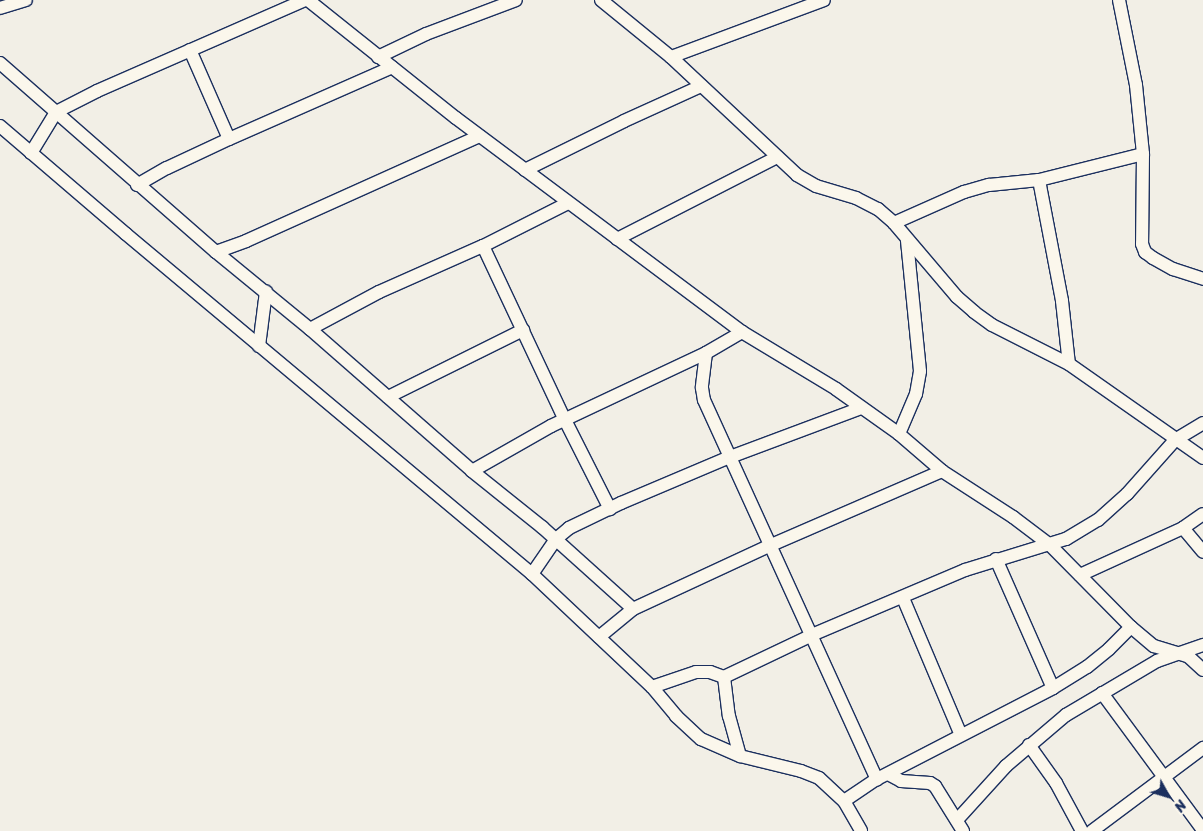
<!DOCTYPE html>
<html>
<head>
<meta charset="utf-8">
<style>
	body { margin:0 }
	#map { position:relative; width:1203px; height:831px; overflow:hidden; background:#f2efe6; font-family:Sriracha,sans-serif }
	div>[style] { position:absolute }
	.roads { filter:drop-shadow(1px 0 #1b2f5e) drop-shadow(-1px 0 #1b2f5e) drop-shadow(0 1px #1b2f5e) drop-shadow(0 -1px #1b2f5e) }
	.minor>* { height:12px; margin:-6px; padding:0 6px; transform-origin:6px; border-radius:6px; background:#fbf7ec }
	span { translate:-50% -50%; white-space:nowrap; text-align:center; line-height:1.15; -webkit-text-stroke:4px #fbf7ec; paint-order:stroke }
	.north { position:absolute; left:1143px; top:771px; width:50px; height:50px; -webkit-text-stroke:4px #fbf7ec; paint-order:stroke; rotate:129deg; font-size:14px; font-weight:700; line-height:20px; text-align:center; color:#1b2f5e }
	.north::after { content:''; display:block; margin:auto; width:18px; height:22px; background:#1b2f5e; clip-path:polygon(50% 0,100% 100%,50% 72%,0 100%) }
</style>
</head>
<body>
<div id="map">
	<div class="roads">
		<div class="minor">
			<div style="left:308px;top:0;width:189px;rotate:38.6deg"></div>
			<div style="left:456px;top:118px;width:357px;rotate:36.8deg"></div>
			<div style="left:742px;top:332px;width:110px;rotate:31.2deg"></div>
			<div style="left:836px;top:389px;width:77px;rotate:35.5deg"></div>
			<div style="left:899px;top:434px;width:57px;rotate:40.7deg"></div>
			<div style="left:942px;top:471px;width:85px;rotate:32.9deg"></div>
			<div style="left:1013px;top:517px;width:46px;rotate:37.1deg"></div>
			<div style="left:1050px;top:545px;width:115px;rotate:45.4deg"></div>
			<div style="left:1131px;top:627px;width:30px;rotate:40deg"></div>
			<div style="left:1154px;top:646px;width:37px;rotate:17deg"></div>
			<div style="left:1189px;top:657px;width:19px;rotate:43deg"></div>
			<div style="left:601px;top:0;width:90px;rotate:39.2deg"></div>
			<div style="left:671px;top:57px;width:173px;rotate:43.1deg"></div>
			<div style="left:797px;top:175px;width:22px;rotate:30deg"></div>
			<div style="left:816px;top:186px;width:42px;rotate:16.7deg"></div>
			<div style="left:856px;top:198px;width:25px;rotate:27deg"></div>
			<div style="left:878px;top:209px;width:21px;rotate:41deg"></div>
			<div style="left:894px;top:223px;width:97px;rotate:49.6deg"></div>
			<div style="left:957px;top:297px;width:23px;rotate:41deg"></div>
			<div style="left:974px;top:312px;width:22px;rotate:36deg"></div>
			<div style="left:992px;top:325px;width:86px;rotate:26.9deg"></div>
			<div style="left:1069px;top:364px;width:164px;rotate:35deg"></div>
			<div style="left:1119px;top:0;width:87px;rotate:78.7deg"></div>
			<div style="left:1136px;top:85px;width:69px;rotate:84.2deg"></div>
			<div style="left:1143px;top:154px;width:90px;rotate:90.6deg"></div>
			<div style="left:1142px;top:244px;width:9px;rotate:69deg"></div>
			<div style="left:1145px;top:252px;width:10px;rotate:37deg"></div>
			<div style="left:1153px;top:258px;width:23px;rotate:29deg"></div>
			<div style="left:1173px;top:269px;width:32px;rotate:18deg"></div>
			<div style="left:0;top:8px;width:27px;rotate:-17deg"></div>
			<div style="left:190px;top:50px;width:97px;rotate:66.3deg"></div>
			<div style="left:378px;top:57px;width:53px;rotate:-25.6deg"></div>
			<div style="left:426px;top:34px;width:96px;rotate:-20.7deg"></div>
			<div style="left:671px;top:57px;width:163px;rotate:-20.4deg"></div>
			<div style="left:0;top:63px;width:287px;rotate:41.2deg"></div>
			<div style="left:216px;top:252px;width:122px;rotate:39.3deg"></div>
			<div style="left:310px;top:329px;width:215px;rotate:41.2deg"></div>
			<div style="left:472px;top:471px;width:90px;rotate:38.7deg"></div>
			<div style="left:542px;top:527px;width:122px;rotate:42deg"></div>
			<div style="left:0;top:126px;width:166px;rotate:40.6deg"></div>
			<div style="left:126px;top:234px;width:530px;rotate:39.94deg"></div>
			<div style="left:532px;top:574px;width:165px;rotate:43.3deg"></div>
			<div style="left:652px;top:687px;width:38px;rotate:50deg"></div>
			<div style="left:676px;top:716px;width:34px;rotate:43deg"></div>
			<div style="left:701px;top:739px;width:43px;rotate:23.6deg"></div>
			<div style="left:740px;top:756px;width:63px;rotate:13.8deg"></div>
			<div style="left:801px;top:771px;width:19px;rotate:21deg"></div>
			<div style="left:819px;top:778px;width:34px;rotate:43deg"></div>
			<div style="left:844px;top:801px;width:34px;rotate:60deg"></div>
			<div style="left:31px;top:153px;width:48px;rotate:-58.6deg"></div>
			<div style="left:56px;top:112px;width:46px;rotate:-27.1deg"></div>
			<div style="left:97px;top:91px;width:227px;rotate:-23.6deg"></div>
			<div style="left:525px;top:170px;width:110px;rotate:-26.3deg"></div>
			<div style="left:624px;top:121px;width:85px;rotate:-24.4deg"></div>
			<div style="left:1039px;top:180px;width:123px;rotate:79.2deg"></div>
			<div style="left:1062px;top:301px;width:63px;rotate:83.7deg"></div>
			<div style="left:137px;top:185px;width:34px;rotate:-30deg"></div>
			<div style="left:167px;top:168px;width:68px;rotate:-25.1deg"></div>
			<div style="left:229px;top:139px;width:178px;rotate:-23.8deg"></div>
			<div style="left:894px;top:223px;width:77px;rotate:-23.9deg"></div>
			<div style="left:964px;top:192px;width:26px;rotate:-16deg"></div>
			<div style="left:989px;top:185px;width:50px;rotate:-5.7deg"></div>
			<div style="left:1039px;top:180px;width:107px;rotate:-14deg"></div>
			<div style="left:617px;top:239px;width:180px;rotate:-27.1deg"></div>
			<div style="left:483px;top:246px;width:192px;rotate:64.8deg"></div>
			<div style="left:565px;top:420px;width:100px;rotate:63.2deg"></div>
			<div style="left:216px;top:252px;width:32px;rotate:-20deg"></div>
			<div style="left:246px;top:241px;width:256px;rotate:-24.2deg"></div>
			<div style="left:310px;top:329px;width:78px;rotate:-28.2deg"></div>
			<div style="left:379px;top:292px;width:114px;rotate:-23.9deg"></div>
			<div style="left:483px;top:246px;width:95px;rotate:-26.8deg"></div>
			<div style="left:259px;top:346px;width:55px;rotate:-82.7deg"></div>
			<div style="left:706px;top:353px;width:35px;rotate:97deg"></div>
			<div style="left:702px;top:388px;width:12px;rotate:81deg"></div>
			<div style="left:704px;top:400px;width:417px;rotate:65.5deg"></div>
			<div style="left:388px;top:397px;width:151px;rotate:-26.4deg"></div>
			<div style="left:899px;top:434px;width:43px;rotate:-67deg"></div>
			<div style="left:916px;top:394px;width:23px;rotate:-80deg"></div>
			<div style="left:920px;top:371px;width:132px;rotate:-95.7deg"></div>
			<div style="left:472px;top:471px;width:91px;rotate:-29.7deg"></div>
			<div style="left:551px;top:426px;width:171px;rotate:-25.2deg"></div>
			<div style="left:706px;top:353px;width:42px;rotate:-30.3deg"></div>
			<div style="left:1183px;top:528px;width:31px;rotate:50deg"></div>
			<div style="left:996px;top:559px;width:141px;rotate:66.2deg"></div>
			<div style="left:532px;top:574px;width:42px;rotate:-55.6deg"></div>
			<div style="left:556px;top:539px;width:17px;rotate:-40deg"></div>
			<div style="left:569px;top:528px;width:58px;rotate:-25.7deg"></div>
			<div style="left:621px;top:503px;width:118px;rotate:-22.9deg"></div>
			<div style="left:730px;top:457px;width:140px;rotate:-20.5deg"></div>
			<div style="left:1080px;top:575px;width:113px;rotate:-24.5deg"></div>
			<div style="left:1183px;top:528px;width:24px;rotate:-35deg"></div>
			<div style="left:903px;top:598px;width:147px;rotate:67.1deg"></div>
			<div style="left:599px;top:637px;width:44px;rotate:-39.5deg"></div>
			<div style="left:633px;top:609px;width:152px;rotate:-24.9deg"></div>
			<div style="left:771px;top:545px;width:186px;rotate:-23.4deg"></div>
			<div style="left:724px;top:677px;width:39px;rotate:83deg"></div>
			<div style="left:729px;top:716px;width:41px;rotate:74.6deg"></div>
			<div style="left:652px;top:687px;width:46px;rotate:-18.8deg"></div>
			<div style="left:696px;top:672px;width:14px"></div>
			<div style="left:710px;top:672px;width:15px;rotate:20deg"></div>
			<div style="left:724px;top:677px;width:98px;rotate:-25.5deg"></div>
			<div style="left:812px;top:635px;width:166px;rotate:-23deg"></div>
			<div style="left:965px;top:570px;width:106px;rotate:-17.1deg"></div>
			<div style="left:1066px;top:539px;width:37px;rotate:-31deg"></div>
			<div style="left:1098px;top:520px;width:39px;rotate:-42deg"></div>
			<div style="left:1127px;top:494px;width:72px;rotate:-48.4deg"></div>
			<div style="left:1175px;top:440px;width:33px;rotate:-31deg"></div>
			<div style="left:1102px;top:693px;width:170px;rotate:53.6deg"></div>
			<div style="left:1029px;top:745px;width:47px;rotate:54.6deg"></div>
			<div style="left:1056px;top:783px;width:55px;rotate:61.6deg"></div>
			<div style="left:888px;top:774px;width:15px;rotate:28deg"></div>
			<div style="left:901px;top:781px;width:29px;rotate:4deg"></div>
			<div style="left:930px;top:783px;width:6px;rotate:31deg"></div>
			<div style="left:935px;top:786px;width:53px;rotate:58.1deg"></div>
			<div style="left:844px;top:801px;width:40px;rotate:-34deg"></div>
			<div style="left:877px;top:779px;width:198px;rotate:-27.3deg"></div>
			<div style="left:1053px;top:688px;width:40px;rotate:-32deg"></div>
			<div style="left:1087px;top:667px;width:28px;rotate:-39deg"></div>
			<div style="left:1109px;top:649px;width:31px;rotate:-45deg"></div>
			<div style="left:957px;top:820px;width:73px;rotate:-47.8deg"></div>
			<div style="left:1006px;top:766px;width:79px;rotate:-40.4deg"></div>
			<div style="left:1066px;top:715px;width:106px;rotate:-30.7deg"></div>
			<div style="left:1157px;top:661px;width:49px;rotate:-19.2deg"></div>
			<div style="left:1092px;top:831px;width:139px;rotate:-36.8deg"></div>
		</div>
	</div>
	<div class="north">N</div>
</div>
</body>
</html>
